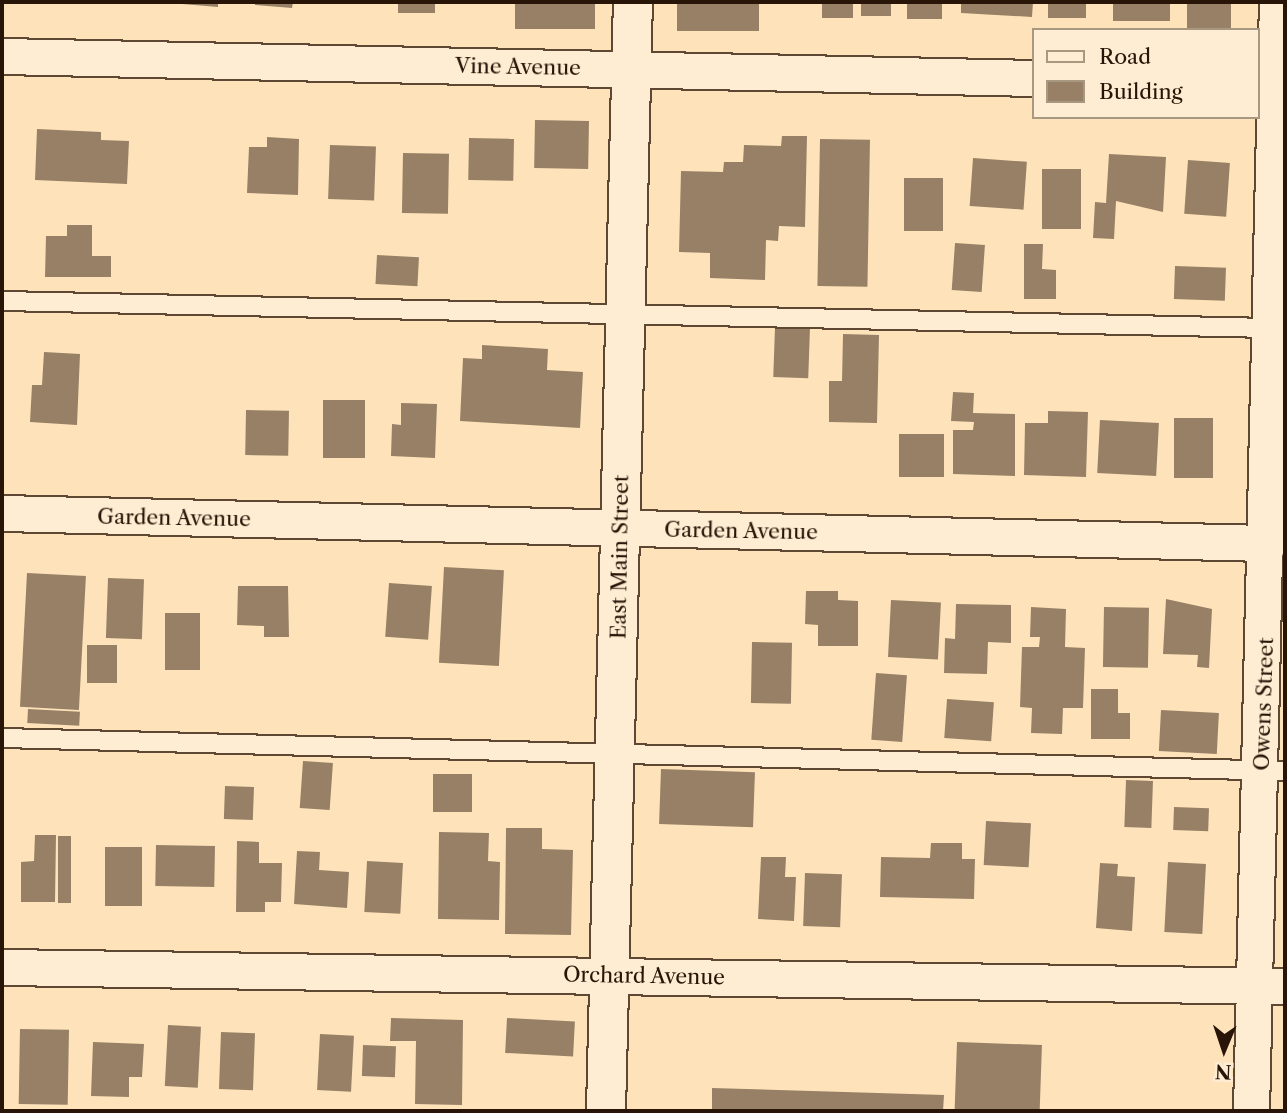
<!DOCTYPE html>
<html>
<head>
<meta charset="utf-8">
<style>
	body { margin:0 }
	#map { position:relative; width:1287px; height:1113px; overflow:hidden; background:#fee3ba; font-family:"Libre Caslon Text",serif }
	div>[style] { position:absolute }
	.building>* { inset:0; background:#978065; transform-origin:0 0 }
	.roads { filter:drop-shadow(2px 0 #5e4834) drop-shadow(-2px 0 #5e4834) drop-shadow(0 2px #5e4834) drop-shadow(0 -2px #5e4834) }
	.lane>* { height:18px; margin:-9px; padding:0 9px; transform-origin:9px; border-radius:9px; background:#feedd2 }
	.street>* { height:35px; margin:-17.5px; padding:0 17.5px; transform-origin:17.5px; border-radius:17.5px; background:#feedd2 }
	.secondary>* { height:38px; margin:-19px; padding:0 19px; transform-origin:19px; border-radius:19px; background:#feedd2 }
	span { translate:-50% -50%; white-space:nowrap; text-align:center; line-height:1.15; -webkit-text-stroke:5px #feedd2; paint-order:stroke }
	.street-label { font-size:21px; color:#281508 }
	.frame { position:absolute; inset:0; border:4px solid #281508; pointer-events:none }
	.legend { position:absolute; left:1032px; top:28px; width:228px; height:91px; box-sizing:border-box; background:#feedd2; border:2px solid #a89781; margin:0; padding:9px 12px; list-style:none; font-size:21px; color:#281508 }
	.legend li { display:flex; align-items:center; gap:14px; height:35px }
	.legend b { width:35px; border:2px solid #a89781 }
	.north { position:absolute; left:1189px; top:1015px; width:70px; height:70px; -webkit-text-stroke:5px #feedd2; paint-order:stroke; rotate:182deg; font-size:19px; font-weight:700; line-height:28px; text-align:center; color:#281508 }
	.north::after { content:''; display:block; margin:auto; width:24px; height:32px; background:#281508; clip-path:polygon(50% 0,100% 100%,50% 72%,0 100%) }
</style>
</head>
<body>
<div id="map">
	<div class="building">
		<div style="clip-path:polygon(183px 2px,218px 2px,218px 7px,182px 4px)"></div>
		<div style="clip-path:polygon(255px 2px,293px 2px,292px 8px,255px 5px)"></div>
		<div style="left:398px;top:2px;width:37px;height:11px"></div>
		<div style="left:515px;top:2px;width:80px;height:27px"></div>
		<div style="left:677px;top:2px;width:82px;height:29px"></div>
		<div style="left:822px;top:2px;width:31px;height:16px"></div>
		<div style="left:861px;top:2px;width:30px;height:14px"></div>
		<div style="left:907px;top:2px;width:35px;height:17px"></div>
		<div style="clip-path:polygon(961px 2px,1033px 2px,1032px 17px,961px 13px)"></div>
		<div style="left:1048px;top:2px;width:38px;height:16px"></div>
		<div style="left:1113px;top:2px;width:57px;height:19px"></div>
		<div style="left:1187px;top:2px;width:44px;height:27px"></div>
		<div style="left:535px;top:120px;width:54px;height:48px;rotate:1deg"></div>
		<div style="clip-path:polygon(37px 129px,101px 132px,101px 140px,129px 141px,127px 184px,35px 180px)"></div>
		<div style="clip-path:polygon(782px 136px,807px 136px,805px 227px,779px 226px,778px 241px,766px 240px,765px 280px,710px 278px,710px 253px,679px 252px,681px 171px,723px 172px,724px 162px,743px 162px,744px 145px,781px 146px)"></div>
		<div style="clip-path:polygon(267px 137px,299px 139px,298px 195px,247px 193px,249px 147px,267px 147px)"></div>
		<div style="left:469px;top:138px;width:45px;height:42px;rotate:1deg"></div>
		<div style="left:820px;top:139px;width:50px;height:147px;rotate:1deg"></div>
		<div style="left:330px;top:145px;width:46px;height:54px;rotate:2deg"></div>
		<div style="left:403px;top:153px;width:46px;height:60px;rotate:1deg"></div>
		<div style="clip-path:polygon(1109px 154px,1166px 157px,1163px 212px,1116px 201px,1114px 239px,1093px 238px,1095px 202px,1106px 203px)"></div>
		<div style="left:973px;top:158px;width:54px;height:48px;rotate:4deg"></div>
		<div style="left:1188px;top:160px;width:42px;height:54px;rotate:4deg"></div>
		<div style="left:1042px;top:169px;width:39px;height:60px"></div>
		<div style="left:904px;top:178px;width:39px;height:53px"></div>
		<div style="clip-path:polygon(67px 225px,92px 225px,92px 256px,111px 256px,111px 277px,45px 277px,46px 236px,67px 236px)"></div>
		<div style="left:955px;top:243px;width:30px;height:47px;rotate:4deg"></div>
		<div style="clip-path:polygon(1024px 244px,1043px 244px,1042px 269px,1056px 270px,1056px 299px,1024px 299px)"></div>
		<div style="left:377px;top:255px;width:42px;height:29px;rotate:3deg"></div>
		<div style="left:1175px;top:266px;width:51px;height:33px;rotate:2deg"></div>
		<div style="left:775px;top:327px;width:35px;height:50px;rotate:2deg"></div>
		<div style="clip-path:polygon(843px 334px,879px 335px,877px 423px,829px 422px,829px 381px,842px 381px)"></div>
		<div style="clip-path:polygon(482px 345px,548px 349px,547px 370px,583px 372px,580px 428px,460px 421px,463px 358px,482px 359px)"></div>
		<div style="clip-path:polygon(44px 352px,80px 354px,77px 425px,30px 422px,32px 385px,42px 385px)"></div>
		<div style="clip-path:polygon(953px 392px,974px 393px,973px 413px,1015px 414px,1015px 476px,953px 474px,953px 430px,973px 430px,974px 422px,951px 421px)"></div>
		<div style="left:323px;top:400px;width:42px;height:58px"></div>
		<div style="clip-path:polygon(401px 403px,437px 404px,435px 458px,391px 456px,392px 424px,401px 425px)"></div>
		<div style="left:246px;top:410px;width:43px;height:45px;rotate:1deg"></div>
		<div style="clip-path:polygon(1048px 411px,1088px 412px,1086px 477px,1024px 475px,1025px 423px,1048px 423px)"></div>
		<div style="left:1174px;top:418px;width:39px;height:60px"></div>
		<div style="left:1100px;top:420px;width:59px;height:53px;rotate:3deg"></div>
		<div style="left:899px;top:434px;width:45px;height:43px"></div>
		<div style="left:444px;top:567px;width:60px;height:96px;rotate:3deg"></div>
		<div style="left:27px;top:573px;width:59px;height:134px;rotate:3deg"></div>
		<div style="left:108px;top:578px;width:36px;height:60px;rotate:2deg"></div>
		<div style="left:389px;top:583px;width:43px;height:54px;rotate:4deg"></div>
		<div style="clip-path:polygon(238px 586px,288px 586px,289px 637px,264px 637px,264px 626px,237px 625px)"></div>
		<div style="clip-path:polygon(806px 591px,838px 591px,838px 600px,858px 601px,858px 646px,818px 646px,818px 625px,805px 624px)"></div>
		<div style="clip-path:polygon(1166px 599px,1212px 609px,1209px 668px,1197px 667px,1198px 655px,1163px 654px)"></div>
		<div style="left:891px;top:600px;width:50px;height:57px;rotate:3deg"></div>
		<div style="clip-path:polygon(956px 604px,1011px 605px,1011px 643px,988px 642px,987px 674px,944px 673px,945px 638px,955px 639px)"></div>
		<div style="clip-path:polygon(1031px 607px,1066px 609px,1065px 647px,1085px 648px,1083px 708px,1063px 708px,1062px 734px,1031px 733px,1032px 708px,1020px 707px,1022px 647px,1039px 647px,1040px 637px,1030px 637px)"></div>
		<div style="left:1104px;top:607px;width:45px;height:60px;rotate:1deg"></div>
		<div style="left:165px;top:613px;width:35px;height:57px"></div>
		<div style="left:752px;top:642px;width:40px;height:61px;rotate:1deg"></div>
		<div style="left:87px;top:645px;width:30px;height:38px"></div>
		<div style="left:876px;top:673px;width:31px;height:67px;rotate:4deg"></div>
		<div style="clip-path:polygon(1091px 689px,1118px 689px,1118px 713px,1130px 713px,1130px 739px,1091px 739px)"></div>
		<div style="left:947px;top:699px;width:47px;height:39px;rotate:4deg"></div>
		<div style="left:28px;top:709px;width:52px;height:14px;rotate:3deg"></div>
		<div style="left:1161px;top:710px;width:58px;height:41px;rotate:3deg"></div>
		<div style="left:303px;top:761px;width:30px;height:47px;rotate:4deg"></div>
		<div style="left:661px;top:769px;width:94px;height:55px;rotate:2deg"></div>
		<div style="left:433px;top:774px;width:39px;height:38px"></div>
		<div style="left:1126px;top:780px;width:27px;height:47px;rotate:2deg"></div>
		<div style="left:225px;top:786px;width:29px;height:33px;rotate:2deg"></div>
		<div style="left:1174px;top:807px;width:35px;height:23px;rotate:2deg"></div>
		<div style="left:986px;top:821px;width:45px;height:44px;rotate:3deg"></div>
		<div style="clip-path:polygon(506px 828px,542px 828px,542px 849px,573px 850px,571px 935px,505px 934px)"></div>
		<div style="clip-path:polygon(439px 832px,489px 833px,488px 861px,500px 862px,499px 920px,438px 919px)"></div>
		<div style="clip-path:polygon(35px 835px,56px 835px,55px 902px,21px 902px,21px 862px,34px 861px)"></div>
		<div style="left:58px;top:836px;width:13px;height:67px"></div>
		<div style="clip-path:polygon(237px 841px,259px 842px,259px 863px,282px 863px,281px 902px,265px 902px,265px 912px,236px 912px)"></div>
		<div style="clip-path:polygon(931px 843px,962px 843px,962px 859px,975px 859px,974px 899px,880px 897px,881px 857px,930px 858px)"></div>
		<div style="left:156px;top:845px;width:59px;height:41px;rotate:1deg"></div>
		<div style="left:105px;top:847px;width:37px;height:59px"></div>
		<div style="clip-path:polygon(297px 851px,320px 852px,319px 870px,349px 872px,347px 908px,294px 904px)"></div>
		<div style="clip-path:polygon(761px 857px,786px 857px,785px 877px,796px 877px,794px 921px,758px 919px)"></div>
		<div style="left:367px;top:861px;width:36px;height:51px;rotate:3deg"></div>
		<div style="left:1168px;top:862px;width:38px;height:70px;rotate:3deg"></div>
		<div style="clip-path:polygon(1100px 863px,1118px 864px,1117px 876px,1135px 877px,1132px 931px,1096px 928px)"></div>
		<div style="left:805px;top:873px;width:37px;height:53px;rotate:2deg"></div>
		<div style="clip-path:polygon(391px 1018px,463px 1020px,462px 1105px,415px 1104px,416px 1041px,390px 1041px)"></div>
		<div style="left:507px;top:1018px;width:68px;height:35px;rotate:3deg"></div>
		<div style="left:168px;top:1025px;width:33px;height:61px;rotate:3deg"></div>
		<div style="left:20px;top:1029px;width:49px;height:75px;rotate:1deg"></div>
		<div style="left:221px;top:1032px;width:34px;height:57px;rotate:2deg"></div>
		<div style="left:320px;top:1034px;width:34px;height:56px;rotate:3deg"></div>
		<div style="clip-path:polygon(93px 1042px,144px 1044px,142px 1077px,129px 1077px,129px 1097px,91px 1096px)"></div>
		<div style="left:957px;top:1042px;width:85px;height:69px;rotate:2deg"></div>
		<div style="left:363px;top:1045px;width:33px;height:31px;rotate:2deg"></div>
		<div style="clip-path:polygon(712px 1088px,944px 1095px,943px 1111px,712px 1111px)"></div>
	</div>
	<div class="roads">
		<div class="lane">
			<div style="left:2px;top:301px;width:1269px;rotate:1.22deg"></div>
			<div style="left:2px;top:738px;width:1283px;rotate:1.47deg"></div>
		</div>
		<div class="street">
			<div style="left:2px;top:56px;width:1031px;rotate:1.22deg"></div>
			<div style="left:2px;top:513px;width:1267px;rotate:1.36deg"></div>
			<div style="left:2px;top:967px;width:1283px;rotate:0.85deg"></div>
			<div style="left:1251px;top:1111px;width:1109px;rotate:-88.66deg"></div>
		</div>
		<div class="secondary">
			<div style="left:606px;top:1111px;width:1109px;rotate:-88.61deg"></div>
		</div>
	</div>
	<div class="street-label">
		<span style="left:518px;top:67px;rotate:1deg">Vine Avenue</span>
		<span style="left:174px;top:518px;rotate:1deg">Garden Avenue</span>
		<span style="left:741px;top:531px;rotate:1deg">Garden Avenue</span>
		<span style="left:620px;top:557px;rotate:-89deg">East Main Street</span>
		<span style="left:1264px;top:704px;rotate:-88deg">Owens Street</span>
		<span style="left:644px;top:976px;rotate:1deg">Orchard Avenue</span>
	</div>
	<div class="frame"></div>
	<ul class="legend">
	<li><b style="height:9px;background:#feedd2"></b>Road</li>
	<li><b style="height:19px;background:#978065"></b>Building</li>
	</ul>
	<div class="north">N</div>
</div>
</body>
</html>
